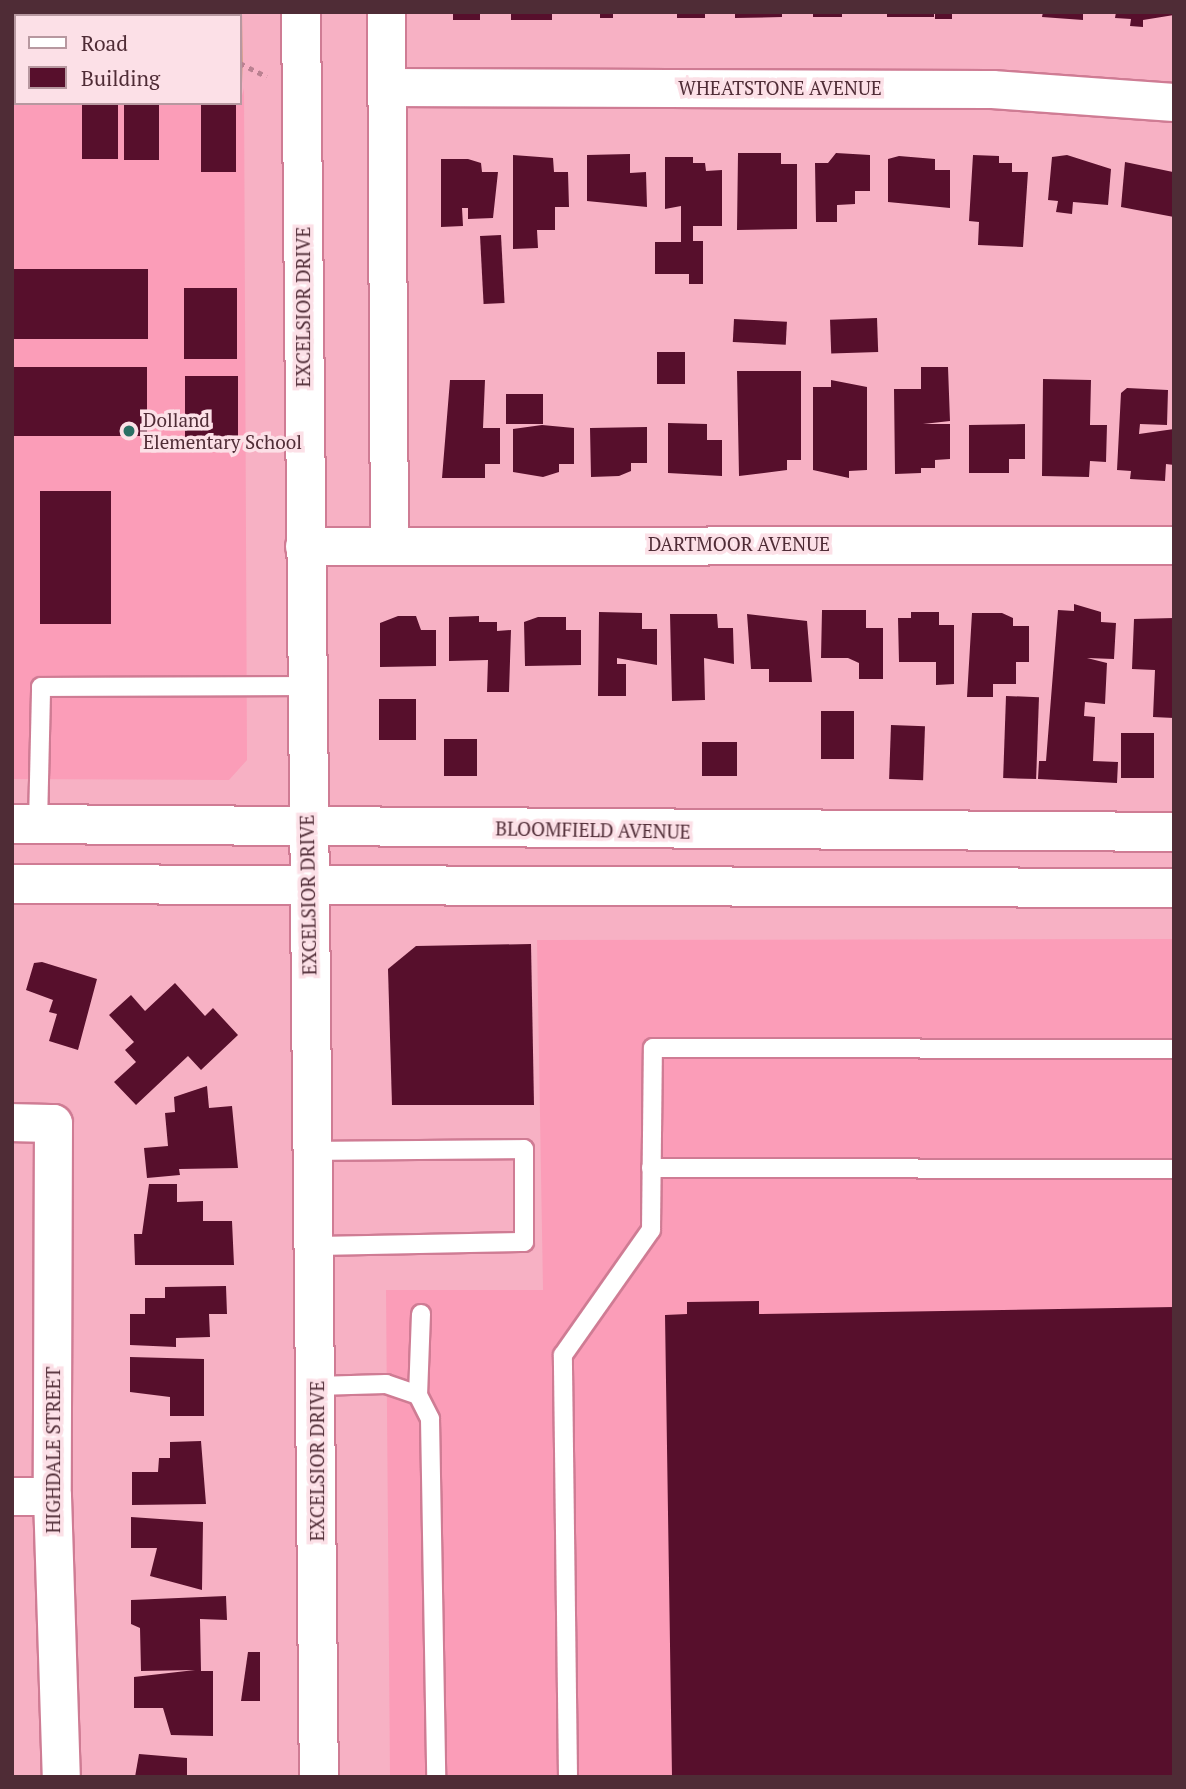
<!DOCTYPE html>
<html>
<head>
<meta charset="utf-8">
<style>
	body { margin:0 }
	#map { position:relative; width:1186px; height:1789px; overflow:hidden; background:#f7b1c4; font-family:"PT Serif",serif }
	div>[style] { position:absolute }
	.built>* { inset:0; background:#fb9db8 }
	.green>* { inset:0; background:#c69b77 }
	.building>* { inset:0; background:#570f2c; transform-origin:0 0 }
	.path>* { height:4.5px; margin-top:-2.25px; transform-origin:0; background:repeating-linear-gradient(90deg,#ba8191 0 5px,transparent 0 10px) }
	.roads { filter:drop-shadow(2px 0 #cf7c94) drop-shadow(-2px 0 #cf7c94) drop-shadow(0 2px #cf7c94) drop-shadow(0 -2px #cf7c94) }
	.lane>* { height:18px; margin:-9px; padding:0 9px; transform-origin:9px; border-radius:9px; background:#fff }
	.street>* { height:37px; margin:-18.5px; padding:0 18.5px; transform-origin:18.5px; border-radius:18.5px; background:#fff }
	.secondary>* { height:38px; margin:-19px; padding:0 19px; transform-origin:19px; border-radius:19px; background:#fff }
	.dots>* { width:19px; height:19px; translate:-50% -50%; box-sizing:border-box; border:4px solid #fce0e7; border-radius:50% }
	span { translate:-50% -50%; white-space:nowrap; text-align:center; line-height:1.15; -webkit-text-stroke:7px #fce0e7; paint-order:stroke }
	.street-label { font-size:19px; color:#4f2c36 }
	.poi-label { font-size:19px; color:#4f2c36 }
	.left { translate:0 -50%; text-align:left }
	.frame { position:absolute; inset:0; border:14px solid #4f2c36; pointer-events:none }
	.legend { position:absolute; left:14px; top:14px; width:228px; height:91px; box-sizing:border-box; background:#fce0e7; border:2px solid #b798a0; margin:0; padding:9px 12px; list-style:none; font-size:21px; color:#4f2c36 }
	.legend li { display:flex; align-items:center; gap:14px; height:35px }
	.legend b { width:35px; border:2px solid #b798a0 }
</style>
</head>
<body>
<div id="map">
	<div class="built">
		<div style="clip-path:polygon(12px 87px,16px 103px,240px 103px,244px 88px,247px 760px,229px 780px,12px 779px)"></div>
		<div style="clip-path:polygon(1174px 939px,1174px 1777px,390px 1777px,386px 1290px,543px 1290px,537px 940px)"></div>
	</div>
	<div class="green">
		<div style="clip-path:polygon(12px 12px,242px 12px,243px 84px,240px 16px,16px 16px,12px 81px)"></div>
	</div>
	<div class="building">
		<div style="left:453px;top:12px;width:27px;height:8px"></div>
		<div style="left:511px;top:12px;width:41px;height:8px"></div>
		<div style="left:600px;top:12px;width:13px;height:6px"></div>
		<div style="left:677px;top:12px;width:28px;height:6px"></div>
		<div style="clip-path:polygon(735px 12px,782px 12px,782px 17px,735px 18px)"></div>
		<div style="left:813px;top:12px;width:29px;height:5px"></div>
		<div style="left:887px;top:12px;width:47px;height:5px"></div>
		<div style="left:935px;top:12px;width:17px;height:7px"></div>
		<div style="clip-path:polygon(1043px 12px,1083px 12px,1083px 20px,1042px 17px)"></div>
		<div style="clip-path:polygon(1116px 12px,1174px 12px,1174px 15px,1143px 20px,1143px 27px,1130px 26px,1131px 19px,1115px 18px)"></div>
		<div style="left:82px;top:103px;width:36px;height:56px"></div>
		<div style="left:124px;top:103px;width:35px;height:57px"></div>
		<div style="left:201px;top:103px;width:35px;height:69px"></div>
		<div style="clip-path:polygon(738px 153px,781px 153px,781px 164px,797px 164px,797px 229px,737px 230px)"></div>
		<div style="clip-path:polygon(836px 153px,870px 155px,870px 191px,855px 191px,855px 204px,837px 205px,837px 222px,816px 222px,815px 163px,828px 163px)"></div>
		<div style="clip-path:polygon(630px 154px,630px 173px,646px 172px,647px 207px,587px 201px,587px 155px)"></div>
		<div style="clip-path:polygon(513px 155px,553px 158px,554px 172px,568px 172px,569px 207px,555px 207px,555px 230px,537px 230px,538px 248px,513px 249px)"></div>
		<div style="clip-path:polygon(973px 155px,999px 156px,999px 163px,1012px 163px,1012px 172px,1028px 172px,1023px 247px,978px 245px,979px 222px,969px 221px)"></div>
		<div style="clip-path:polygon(1067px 155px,1111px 169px,1108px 205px,1073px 202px,1072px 214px,1056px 212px,1058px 201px,1048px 200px,1052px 157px)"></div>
		<div style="clip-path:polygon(899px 156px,935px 159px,935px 170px,950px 170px,950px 208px,888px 202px,888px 159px)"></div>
		<div style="clip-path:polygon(665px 157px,693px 157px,693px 163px,705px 163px,706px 171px,722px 170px,722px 226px,693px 226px,693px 241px,703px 241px,703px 284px,689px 284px,689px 274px,655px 274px,655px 242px,681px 242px,681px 206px,665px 209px)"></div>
		<div style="clip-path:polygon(441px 159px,468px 159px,481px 163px,482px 172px,498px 172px,493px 218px,468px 219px,468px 208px,462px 208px,463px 226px,441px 227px)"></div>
		<div style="clip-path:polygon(1125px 162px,1173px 172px,1174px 217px,1121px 207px)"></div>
		<div style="left:501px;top:235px;width:68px;height:21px;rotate:87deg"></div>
		<div style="left:12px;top:269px;width:136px;height:70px"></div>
		<div style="left:237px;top:288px;width:71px;height:53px;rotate:90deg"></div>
		<div style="left:877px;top:318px;width:34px;height:47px;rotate:88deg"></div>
		<div style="left:734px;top:319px;width:53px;height:23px;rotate:3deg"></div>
		<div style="left:657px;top:352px;width:28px;height:32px"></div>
		<div style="left:12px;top:367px;width:135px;height:69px"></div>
		<div style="clip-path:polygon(921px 367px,948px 367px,950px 421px,923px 424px,950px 424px,950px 459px,935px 460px,935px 468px,921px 468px,921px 473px,895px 474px,894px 389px,921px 389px)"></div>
		<div style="clip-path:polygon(737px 371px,801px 371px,801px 460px,787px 460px,787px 470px,739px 476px)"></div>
		<div style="left:185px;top:376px;width:53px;height:71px"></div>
		<div style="clip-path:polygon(1043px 379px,1091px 380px,1090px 425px,1107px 425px,1106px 462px,1090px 461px,1089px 477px,1042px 476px)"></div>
		<div style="clip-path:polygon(450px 380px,485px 380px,483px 428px,500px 428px,500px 464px,485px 464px,485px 478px,442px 478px)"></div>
		<div style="clip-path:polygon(831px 380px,867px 387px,867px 470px,849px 471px,849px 478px,813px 470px,813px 387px,831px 387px)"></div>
		<div style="clip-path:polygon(1127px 388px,1168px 390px,1167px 425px,1140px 424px,1139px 434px,1174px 429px,1174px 465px,1166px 464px,1165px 481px,1130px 479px,1131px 471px,1117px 470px,1121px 393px)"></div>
		<div style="left:506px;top:394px;width:37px;height:30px"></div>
		<div style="clip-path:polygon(668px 423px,707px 424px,707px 440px,722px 440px,722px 476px,668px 473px)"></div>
		<div style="clip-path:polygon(1025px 424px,1025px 459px,1009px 459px,1009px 473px,969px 473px,969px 425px)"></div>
		<div style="clip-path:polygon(542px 425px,574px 428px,574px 464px,559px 464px,559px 472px,543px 477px,513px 472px,513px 429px)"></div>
		<div style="clip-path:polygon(647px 427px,647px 463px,631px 463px,631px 471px,619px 476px,591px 477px,590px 428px)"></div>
		<div style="left:40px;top:491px;width:71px;height:133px"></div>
		<div style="clip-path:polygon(1074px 604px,1101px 612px,1101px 622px,1116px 623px,1114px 659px,1087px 658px,1107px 663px,1105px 704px,1085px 702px,1084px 716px,1095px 717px,1093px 761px,1118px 762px,1117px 783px,1038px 779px,1039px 761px,1046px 761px,1058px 610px,1074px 611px)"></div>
		<div style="clip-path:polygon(822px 610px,866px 610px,866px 628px,883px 628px,883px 679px,859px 679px,859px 663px,848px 658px,821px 658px)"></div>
		<div style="clip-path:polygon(599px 612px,642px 613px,642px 629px,657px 629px,657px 665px,617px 658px,617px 664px,626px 664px,626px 696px,598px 696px)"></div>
		<div style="clip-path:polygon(911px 612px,939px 612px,939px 625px,954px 625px,954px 684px,936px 685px,936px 662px,899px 662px,898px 618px,911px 618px)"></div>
		<div style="clip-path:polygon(972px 613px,1002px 613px,1013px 618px,1013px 626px,1029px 626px,1029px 662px,1016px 662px,1016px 684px,993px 684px,993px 697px,967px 697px)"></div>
		<div style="clip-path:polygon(670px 614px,717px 614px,718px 628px,733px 628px,734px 664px,704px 658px,705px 700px,672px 701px)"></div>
		<div style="clip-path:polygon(747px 614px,807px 621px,812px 682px,769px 682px,769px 669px,751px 669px)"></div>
		<div style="clip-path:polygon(398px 616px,416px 616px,421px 630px,436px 630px,436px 666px,380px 667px,380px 623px)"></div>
		<div style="clip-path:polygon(479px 616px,479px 622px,497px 622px,497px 631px,511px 630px,509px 692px,487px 692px,488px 660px,449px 661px,449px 617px)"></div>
		<div style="clip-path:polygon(538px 617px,566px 617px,566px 630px,581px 630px,581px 665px,525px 666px,524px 622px)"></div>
		<div style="clip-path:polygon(1174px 618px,1174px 718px,1153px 717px,1155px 670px,1132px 669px,1134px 619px)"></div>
		<div style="left:1006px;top:696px;width:33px;height:82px;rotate:2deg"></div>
		<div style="left:379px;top:699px;width:37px;height:41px"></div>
		<div style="left:821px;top:711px;width:33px;height:48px"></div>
		<div style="left:891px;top:725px;width:34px;height:54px;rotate:2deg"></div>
		<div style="left:1121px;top:733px;width:33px;height:45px"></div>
		<div style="left:444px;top:739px;width:33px;height:37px"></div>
		<div style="left:702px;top:742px;width:35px;height:34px"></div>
		<div style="clip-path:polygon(531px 944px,534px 1105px,392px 1105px,388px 969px,416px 946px)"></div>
		<div style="clip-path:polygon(42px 962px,97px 979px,78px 1050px,49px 1041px,57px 1014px,49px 1012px,53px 1000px,26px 990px,34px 963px)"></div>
		<div style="clip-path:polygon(175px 983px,205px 1016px,213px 1008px,238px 1035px,201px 1070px,188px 1056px,136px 1105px,114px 1082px,136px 1062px,125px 1050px,134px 1042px,109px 1015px,131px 995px,145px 1011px)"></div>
		<div style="clip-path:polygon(207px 1086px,209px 1108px,232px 1106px,238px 1168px,179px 1169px,180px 1175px,147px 1178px,144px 1148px,168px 1146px,165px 1113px,175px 1112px,174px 1097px)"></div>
		<div style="clip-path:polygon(149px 1184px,177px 1184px,177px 1202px,203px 1201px,203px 1221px,232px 1221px,234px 1265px,135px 1265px,134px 1234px,142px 1234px)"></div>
		<div style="clip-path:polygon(226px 1286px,227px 1314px,209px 1314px,210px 1337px,176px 1338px,176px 1347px,130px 1345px,130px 1314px,145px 1314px,145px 1298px,165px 1298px,165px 1287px)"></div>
		<div style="clip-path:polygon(759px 1301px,759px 1314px,1174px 1307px,1174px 1777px,672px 1777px,665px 1315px,687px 1314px,687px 1302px)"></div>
		<div style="clip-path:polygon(130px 1357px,204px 1359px,204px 1416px,170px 1416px,170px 1397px,130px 1392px)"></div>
		<div style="clip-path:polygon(201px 1441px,206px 1504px,132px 1505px,132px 1472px,158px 1472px,159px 1458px,170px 1458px,170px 1442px)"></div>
		<div style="clip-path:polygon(131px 1517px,203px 1522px,202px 1590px,150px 1576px,157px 1548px,131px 1548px)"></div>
		<div style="clip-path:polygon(226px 1596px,227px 1620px,200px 1619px,201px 1671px,213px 1671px,213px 1736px,171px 1735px,163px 1708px,134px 1708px,134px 1677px,195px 1670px,141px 1671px,140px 1628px,131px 1624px,131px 1600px)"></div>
		<div style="clip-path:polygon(248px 1652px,260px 1652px,260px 1701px,241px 1701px)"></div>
		<div style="clip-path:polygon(139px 1754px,187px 1758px,187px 1777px,135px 1777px)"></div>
	</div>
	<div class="path">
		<div style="left:94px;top:12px;width:10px;rotate:24deg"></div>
		<div style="left:240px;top:63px;width:30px;rotate:27deg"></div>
	</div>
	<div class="roads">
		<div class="lane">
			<div style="left:38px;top:824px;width:137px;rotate:-88.7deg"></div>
			<div style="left:41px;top:687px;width:264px;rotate:-0.2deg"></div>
			<div style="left:313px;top:1151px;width:211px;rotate:-0.5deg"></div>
			<div style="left:524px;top:1149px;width:93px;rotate:90deg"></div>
			<div style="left:524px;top:1242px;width:210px;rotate:178.9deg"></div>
			<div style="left:651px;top:1168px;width:523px;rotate:0.11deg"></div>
			<div style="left:421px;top:1314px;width:81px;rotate:92.1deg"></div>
			<div style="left:418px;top:1395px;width:27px;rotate:63deg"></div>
			<div style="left:430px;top:1419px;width:358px;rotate:89deg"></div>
			<div style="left:316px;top:1386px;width:70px;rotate:-1.6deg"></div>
			<div style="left:386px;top:1384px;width:34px;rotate:19deg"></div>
			<div style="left:568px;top:1777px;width:422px;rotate:-90.7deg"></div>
			<div style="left:563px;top:1355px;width:153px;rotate:-54.9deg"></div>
			<div style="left:651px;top:1230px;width:182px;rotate:-89.4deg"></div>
			<div style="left:653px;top:1048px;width:521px;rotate:0.11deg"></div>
		</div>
		<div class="street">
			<div style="left:386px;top:12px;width:534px;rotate:89.68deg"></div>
			<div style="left:387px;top:87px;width:605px;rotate:0.19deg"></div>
			<div style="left:992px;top:89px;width:182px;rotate:4.1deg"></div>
			<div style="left:304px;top:546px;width:870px;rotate:-0.07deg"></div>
			<div style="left:12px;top:1122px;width:41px;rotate:1.4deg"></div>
			<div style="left:53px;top:1123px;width:373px;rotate:90.2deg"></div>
			<div style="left:52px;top:1496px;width:281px;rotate:88.2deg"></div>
			<div style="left:12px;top:1496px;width:40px"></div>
		</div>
		<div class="secondary">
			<div style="left:301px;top:12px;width:1765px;rotate:89.42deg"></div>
			<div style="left:12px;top:824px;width:1162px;rotate:0.39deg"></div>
			<div style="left:12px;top:884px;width:1162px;rotate:0.2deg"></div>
		</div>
	</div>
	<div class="dots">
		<div style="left:129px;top:431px;background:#2a7065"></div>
	</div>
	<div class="street-label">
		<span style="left:780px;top:88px">WHEATSTONE AVENUE</span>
		<span style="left:303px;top:307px;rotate:-90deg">EXCELSIOR DRIVE</span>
		<span style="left:739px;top:544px">DARTMOOR AVENUE</span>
		<span style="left:593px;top:830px;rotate:1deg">BLOOMFIELD AVENUE</span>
		<span style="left:308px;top:895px;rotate:-91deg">EXCELSIOR DRIVE</span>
		<span style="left:53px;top:1450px;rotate:-90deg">HIGHDALE STREET</span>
		<span style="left:317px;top:1461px;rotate:-90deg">EXCELSIOR DRIVE</span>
	</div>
	<div class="poi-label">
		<span class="left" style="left:143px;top:431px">Dolland<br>Elementary School</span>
	</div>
	<div class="frame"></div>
	<ul class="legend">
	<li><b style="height:9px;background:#fff"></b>Road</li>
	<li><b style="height:19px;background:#570f2c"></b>Building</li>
	</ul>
</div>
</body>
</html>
